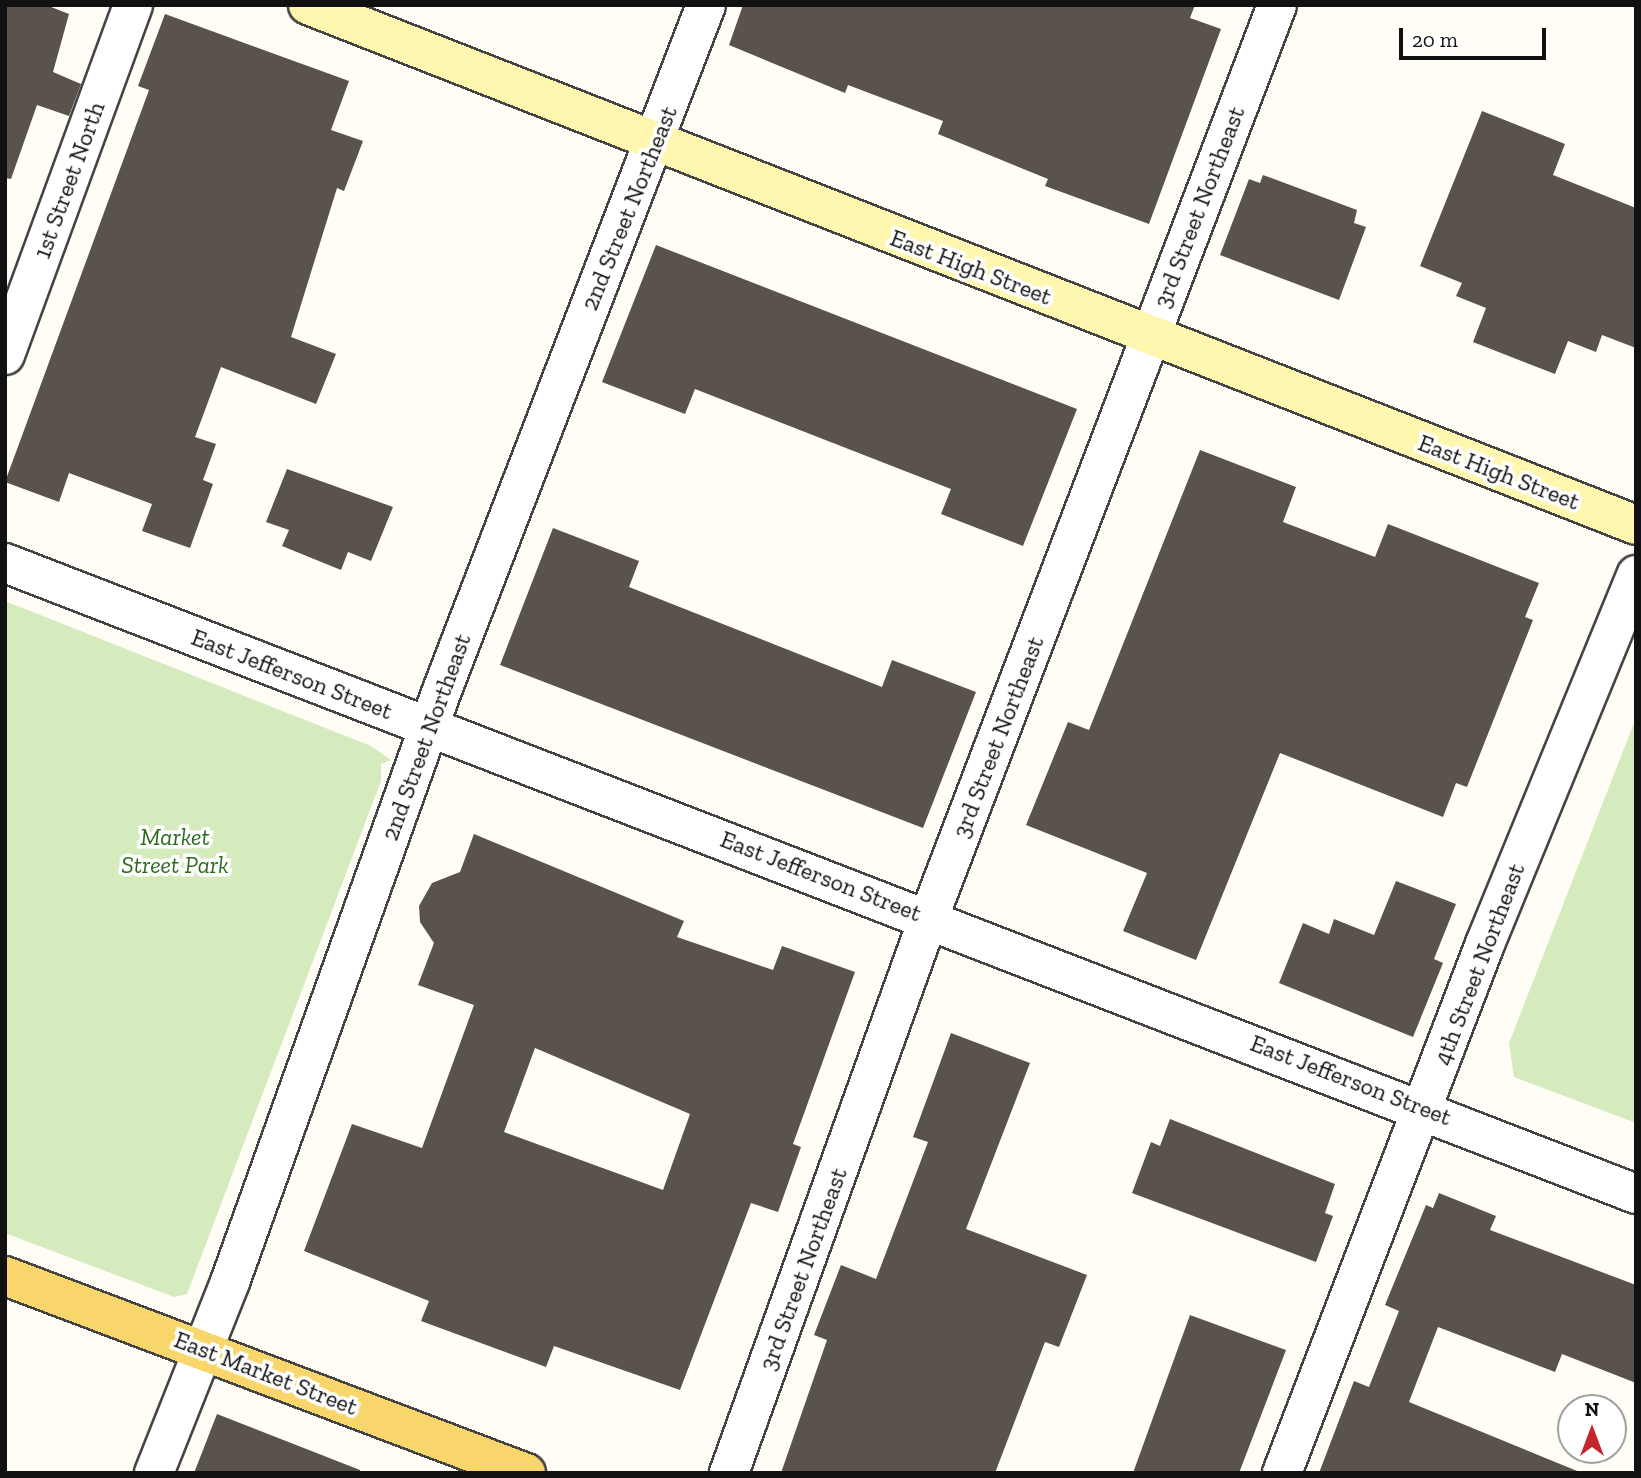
<!DOCTYPE html>
<html>
<head>
<meta charset="utf-8">
<style>
	body { margin:0 }
	#map { position:relative; width:1641px; height:1478px; overflow:hidden; background:#fffdf5; font-family:"Zilla Slab",serif }
	div>[style] { position:absolute }
	.green>* { inset:0; background:#d5ebbd }
	.building>* { inset:0; background:#5a524d }
	.roads { filter:drop-shadow(2px 0 #444) drop-shadow(-2px 0 #444) drop-shadow(0 2px #444) drop-shadow(0 -2px #444) }
	.minor>* { height:38px; margin:-19px; padding:0 19px; transform-origin:19px; border-radius:19px; background:#fff }
	.secondary>* { height:38px; margin:-19px; padding:0 19px; transform-origin:19px; border-radius:19px; background:#fff6b0 }
	.primary>* { height:38px; margin:-19px; padding:0 19px; transform-origin:19px; border-radius:19px; background:#f9d66b }
	span { translate:-50% -50%; white-space:nowrap; text-align:center; line-height:1.15; -webkit-text-stroke:7px #fff; paint-order:stroke }
	.street-label { font-size:24px; color:#111 }
	.park-label { font-size:24px; color:#2f6b1f; font-style:italic }
	.frame { position:absolute; inset:0; border:7px solid #111; pointer-events:none }
	.north { position:absolute; left:1557px; top:1394px; width:70px; height:70px; box-sizing:border-box; background:#fff; border:2px solid #a0a0a0; border-radius:50%; rotate:0deg; font-size:19px; font-weight:700; line-height:28px; text-align:center; color:#111 }
	.north::after { content:''; display:block; margin:auto; width:24px; height:32px; background:#c4262e; clip-path:polygon(50% 0,100% 100%,50% 72%,0 100%) }
	.scale { position:absolute; left:1399px; top:28px; width:147px; height:32px; box-sizing:border-box; border:4px solid #111; border-top:0; padding-left:9px; font-size:21px; line-height:24px; white-space:nowrap; color:#111; -webkit-text-stroke:5px #fff; paint-order:stroke }
</style>
</head>
<body>
<div id="map">
	<div class="green">
		<div style="clip-path:polygon(5px 601px,371px 746px,391px 760px,381px 764px,381px 781px,187px 1294px,174px 1297px,5px 1233px)"></div>
		<div style="clip-path:polygon(1636px 718px,1636px 1123px,1514px 1077px,1509px 1043px)"></div>
	</div>
	<div class="building">
		<div style="clip-path:polygon(5px 5px,46px 5px,69px 14px,53px 72px,81px 84px,69px 116px,37px 105px,11px 179px,5px 178px)"></div>
		<div style="clip-path:polygon(743px 5px,1195px 5px,1190px 18px,1221px 29px,1149px 224px,1045px 186px,1048px 179px,938px 134px,943px 121px,848px 85px,845px 93px,729px 45px)"></div>
		<div style="clip-path:polygon(165px 14px,349px 81px,331px 130px,363px 141px,344px 191px,337px 188px,291px 337px,336px 354px,316px 404px,221px 367px,195px 437px,216px 444px,203px 480px,213px 484px,190px 548px,142px 531px,152px 504px,69px 473px,59px 502px,5px 482px,149px 90px,138px 86px)"></div>
		<div style="clip-path:polygon(1482px 111px,1565px 144px,1553px 175px,1636px 208px,1636px 348px,1602px 335px,1596px 352px,1568px 341px,1555px 374px,1473px 342px,1486px 308px,1456px 296px,1462px 283px,1420px 266px)"></div>
		<div style="clip-path:polygon(1263px 175px,1357px 210px,1354px 223px,1366px 227px,1339px 300px,1220px 255px,1249px 179px,1260px 183px)"></div>
		<div style="clip-path:polygon(656px 245px,1077px 409px,1023px 546px,941px 514px,951px 489px,695px 389px,685px 414px,602px 382px)"></div>
		<div style="clip-path:polygon(1200px 450px,1296px 487px,1283px 522px,1375px 557px,1388px 524px,1539px 583px,1525px 617px,1533px 620px,1467px 787px,1456px 783px,1443px 817px,1280px 753px,1196px 960px,1123px 931px,1147px 873px,1026px 825px,1068px 722px,1089px 730px)"></div>
		<div style="clip-path:polygon(287px 469px,393px 507px,371px 561px,348px 552px,341px 570px,282px 546px,289px 530px,266px 522px)"></div>
		<div style="clip-path:polygon(553px 528px,639px 561px,629px 587px,882px 687px,892px 660px,976px 692px,923px 828px,500px 665px)"></div>
		<div style="clip-path:polygon(evenodd,474px 834px,684px 921px,677px 937px,773px 970px,782px 946px,855px 972px,793px 1144px,801px 1147px,778px 1212px,751px 1203px,680px 1390px,554px 1346px,546px 1367px,421px 1321px,429px 1301px,304px 1251px,352px 1124px,422px 1148px,474px 1005px,418px 985px,434px 943px,420px 922px,419px 906px,432px 883px,460px 872px,474px 834px,535px 1048px,690px 1114px,663px 1190px,504px 1132px,535px 1048px)"></div>
		<div style="clip-path:polygon(1396px 881px,1456px 904px,1434px 959px,1443px 963px,1413px 1037px,1279px 983px,1303px 923px,1329px 934px,1334px 919px,1374px 935px)"></div>
		<div style="clip-path:polygon(951px 1033px,1030px 1063px,966px 1229px,1087px 1275px,1059px 1347px,1045px 1342px,995px 1473px,781px 1473px,827px 1340px,814px 1335px,841px 1265px,876px 1279px,928px 1142px,913px 1137px)"></div>
		<div style="clip-path:polygon(1170px 1119px,1335px 1184px,1325px 1213px,1333px 1216px,1316px 1262px,1132px 1193px,1151px 1142px,1160px 1146px)"></div>
		<div style="clip-path:polygon(1439px 1193px,1496px 1216px,1490px 1230px,1636px 1285px,1636px 1383px,1562px 1354px,1555px 1372px,1438px 1327px,1409px 1402px,1582px 1473px,1319px 1473px,1354px 1381px,1369px 1387px,1399px 1311px,1385px 1305px,1426px 1205px,1433px 1208px)"></div>
		<div style="clip-path:polygon(1190px 1315px,1286px 1350px,1239px 1473px,1133px 1473px)"></div>
		<div style="clip-path:polygon(217px 1414px,360px 1470px,360px 1473px,194px 1473px)"></div>
	</div>
	<div class="roads">
		<div class="minor">
			<div style="left:5px;top:355px;width:373px;rotate:-69.9deg"></div>
			<div style="left:5px;top:563px;width:1749px;rotate:21.15deg"></div>
			<div style="left:154px;top:1473px;width:206px;rotate:-68.3deg"></div>
			<div style="left:230px;top:1282px;width:626px;rotate:-70.29deg"></div>
			<div style="left:441px;top:693px;width:737px;rotate:-68.93deg"></div>
			<div style="left:729px;top:1473px;width:591px;rotate:-70.22deg"></div>
			<div style="left:929px;top:917px;width:976px;rotate:-69.11deg"></div>
			<div style="left:1282px;top:1473px;width:567px;rotate:-69.01deg"></div>
			<div style="left:1485px;top:944px;width:399px;rotate:-67.7deg"></div>
		</div>
		<div class="secondary">
			<div style="left:308px;top:5px;width:1426px;rotate:21.38deg"></div>
		</div>
		<div class="primary">
			<div style="left:5px;top:1276px;width:557px;rotate:20.71deg"></div>
		</div>
	</div>
	<div class="street-label">
		<span style="left:69px;top:180px;rotate:-70deg">1st Street North</span>
		<span style="left:1199px;top:207px;rotate:-69deg">3rd Street Northeast</span>
		<span style="left:629px;top:208px;rotate:-68deg">2nd Street Northeast</span>
		<span style="left:971px;top:267px;rotate:21deg">East High Street</span>
		<span style="left:1499px;top:472px;rotate:21deg">East High Street</span>
		<span style="left:292px;top:674px;rotate:21deg">East Jefferson Street</span>
		<span style="left:426px;top:737px;rotate:-70deg">2nd Street Northeast</span>
		<span style="left:998px;top:737px;rotate:-69deg">3rd Street Northeast</span>
		<span style="left:821px;top:876px;rotate:21deg">East Jefferson Street</span>
		<span style="left:1479px;top:964px;rotate:-69deg">4th Street Northeast</span>
		<span style="left:1351px;top:1080px;rotate:21deg">East Jefferson Street</span>
		<span style="left:803px;top:1269px;rotate:-70deg">3rd Street Northeast</span>
		<span style="left:266px;top:1373px;rotate:21deg">East Market Street</span>
	</div>
	<div class="park-label">
		<span style="left:175px;top:851px">Market<br>Street Park</span>
	</div>
	<div class="frame"></div>
	<div class="north">N</div>
	<div class="scale">20 m</div>
</div>
</body>
</html>
